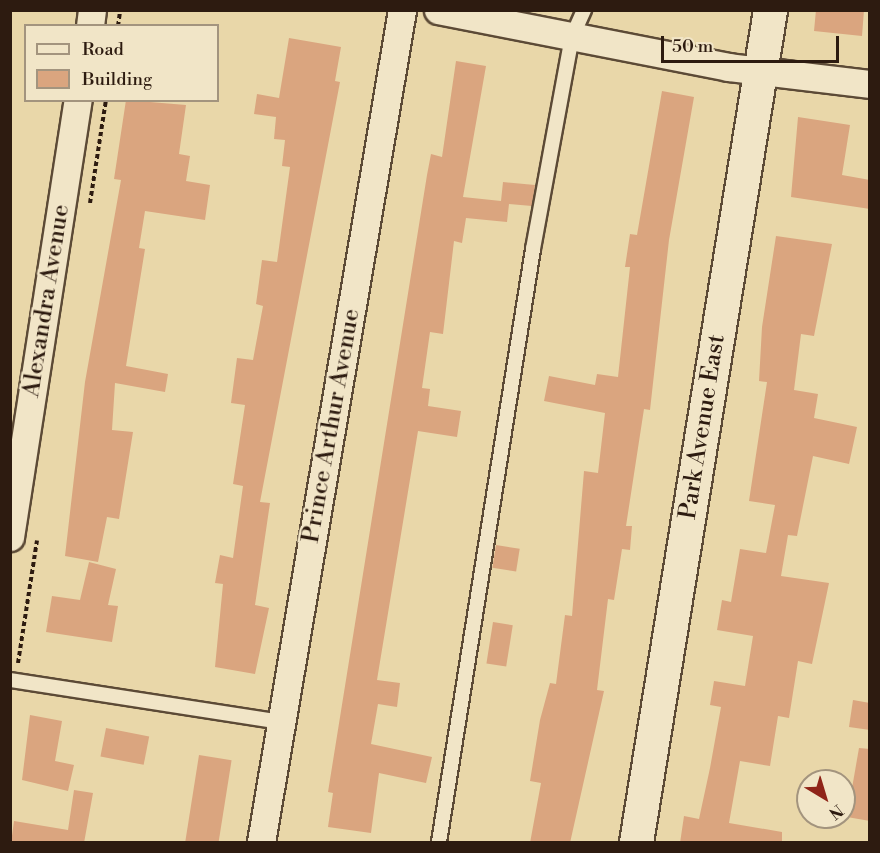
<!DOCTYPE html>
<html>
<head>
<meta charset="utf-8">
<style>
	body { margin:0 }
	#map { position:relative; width:880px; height:853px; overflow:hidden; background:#e9d7a9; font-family:"Libre Bodoni",serif }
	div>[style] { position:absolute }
	.building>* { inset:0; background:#daa57f; transform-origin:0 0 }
	.path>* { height:4px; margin-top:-2px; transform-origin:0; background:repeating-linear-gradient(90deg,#2d1b10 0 4.5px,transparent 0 7.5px) }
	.roads { filter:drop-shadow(2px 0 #5c4a36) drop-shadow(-2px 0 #5c4a36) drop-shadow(0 2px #5c4a36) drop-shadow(0 -2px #5c4a36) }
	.lane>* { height:14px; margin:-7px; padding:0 7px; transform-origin:7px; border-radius:7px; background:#f1e5c7 }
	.street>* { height:27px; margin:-13.5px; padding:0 13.5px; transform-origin:13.5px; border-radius:13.5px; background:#f1e5c7 }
	.secondary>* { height:33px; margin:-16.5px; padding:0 16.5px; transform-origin:16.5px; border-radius:16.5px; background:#f1e5c7 }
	span { translate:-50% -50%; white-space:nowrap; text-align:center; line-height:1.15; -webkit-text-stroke:4.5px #f1e5c7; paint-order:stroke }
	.street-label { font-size:24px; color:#2d1b10 }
	.frame { position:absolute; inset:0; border:12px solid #2d1b10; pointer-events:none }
	.legend { position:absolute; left:24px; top:24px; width:195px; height:78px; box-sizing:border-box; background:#f1e5c7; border:2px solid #a3947e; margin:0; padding:8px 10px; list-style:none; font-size:18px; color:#2d1b10 }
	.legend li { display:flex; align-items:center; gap:12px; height:30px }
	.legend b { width:30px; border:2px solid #a3947e }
	.north { position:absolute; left:796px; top:769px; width:60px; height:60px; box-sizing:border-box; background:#f1e5c7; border:2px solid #a3947e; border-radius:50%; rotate:142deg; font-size:16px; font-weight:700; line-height:24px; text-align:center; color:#2d1b10 }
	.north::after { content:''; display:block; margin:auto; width:21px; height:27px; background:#8f2418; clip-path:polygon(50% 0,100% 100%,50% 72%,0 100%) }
	.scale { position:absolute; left:661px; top:36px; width:178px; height:27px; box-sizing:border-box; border:3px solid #2d1b10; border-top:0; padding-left:8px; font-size:18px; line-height:21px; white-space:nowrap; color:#2d1b10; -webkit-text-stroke:4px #f1e5c7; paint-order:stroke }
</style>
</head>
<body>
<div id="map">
	<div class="building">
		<div style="clip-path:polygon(816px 10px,864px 10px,862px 36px,814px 31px)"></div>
		<div style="clip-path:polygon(289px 38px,341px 47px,335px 81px,340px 82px,260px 502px,270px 503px,255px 605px,269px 608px,255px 674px,215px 667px,223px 584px,215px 583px,220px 555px,233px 558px,243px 486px,233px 484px,245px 405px,231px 403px,237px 358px,253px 360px,263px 306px,256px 304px,262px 260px,277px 262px,290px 167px,282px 166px,285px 140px,274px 139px,276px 117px,254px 114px,257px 94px,279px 98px)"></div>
		<div style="clip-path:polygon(456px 61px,486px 66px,463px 197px,501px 201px,503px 182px,535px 185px,533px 198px,532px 206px,509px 204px,507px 222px,466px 218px,462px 243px,454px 241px,443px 334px,430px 332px,422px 388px,430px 389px,428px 406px,461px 411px,457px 437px,418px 431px,377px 680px,400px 683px,397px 707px,378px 704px,371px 744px,432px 757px,426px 783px,379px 773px,371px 833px,328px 827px,333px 793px,328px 792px,427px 175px,431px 154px,442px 157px)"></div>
		<div style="clip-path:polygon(662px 91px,694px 97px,669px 240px,650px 410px,644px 409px,626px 526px,632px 526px,630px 550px,622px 549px,614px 600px,608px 599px,597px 690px,604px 691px,570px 843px,530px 843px,541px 783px,530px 781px,540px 720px,550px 683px,556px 684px,565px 615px,572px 616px,584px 471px,598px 473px,605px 413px,544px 401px,549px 376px,595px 385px,597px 374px,618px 377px,630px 267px,625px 267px,630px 234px,637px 235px)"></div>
		<div style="clip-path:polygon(126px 100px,186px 105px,179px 154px,190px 156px,186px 181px,210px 185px,205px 220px,145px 211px,139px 248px,145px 249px,126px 366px,168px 374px,165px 392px,115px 383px,112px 430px,133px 432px,119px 519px,107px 517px,98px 562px,65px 556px,85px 382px,121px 180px,114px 179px)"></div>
		<div style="clip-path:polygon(798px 117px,850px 125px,842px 175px,870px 180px,870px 209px,791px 197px)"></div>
		<div style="clip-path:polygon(776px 236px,832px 244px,814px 336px,801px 334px,794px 390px,818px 394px,814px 418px,857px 427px,849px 464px,813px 456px,797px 536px,788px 535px,781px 576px,829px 583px,812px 664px,798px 661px,789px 718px,778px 716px,770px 766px,740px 761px,729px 823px,782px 832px,782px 843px,680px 843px,684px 816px,699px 819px,710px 768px,721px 707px,710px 705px,714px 681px,745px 686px,753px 636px,717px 630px,722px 600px,731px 602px,740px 549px,766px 553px,775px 505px,749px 501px,767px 382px,759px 381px,762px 327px)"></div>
		<div style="left:496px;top:545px;width:24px;height:23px;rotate:9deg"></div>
		<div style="clip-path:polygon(89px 562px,116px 569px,108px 605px,118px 606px,112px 642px,46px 632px,52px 596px,80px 600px)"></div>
		<div style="left:493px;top:622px;width:20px;height:42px;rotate:9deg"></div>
		<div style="clip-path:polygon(853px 700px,870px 703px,870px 730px,849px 727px)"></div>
		<div style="clip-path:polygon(30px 715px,62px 721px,55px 761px,74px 765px,68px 791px,22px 780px)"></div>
		<div style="left:106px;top:728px;width:44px;height:29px;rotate:11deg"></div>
		<div style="clip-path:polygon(859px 748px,870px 749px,870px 821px,847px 817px)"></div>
		<div style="left:199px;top:755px;width:33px;height:89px;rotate:9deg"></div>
		<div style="clip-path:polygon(74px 790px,93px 793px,84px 843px,11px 843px,14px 821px,68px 830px)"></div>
	</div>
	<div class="path">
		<div style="left:118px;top:26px;width:15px;rotate:-82deg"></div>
		<div style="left:90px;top:203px;width:104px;rotate:-81.2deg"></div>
		<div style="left:18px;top:663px;width:124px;rotate:-81.2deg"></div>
	</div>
	<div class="roads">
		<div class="lane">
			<div style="left:10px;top:680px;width:274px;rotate:8.8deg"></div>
			<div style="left:439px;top:842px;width:600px;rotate:-80.99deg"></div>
			<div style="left:533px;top:249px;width:216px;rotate:-79.6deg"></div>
			<div style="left:572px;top:37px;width:30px;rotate:-66deg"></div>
		</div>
		<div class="street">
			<div style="left:438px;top:10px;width:296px;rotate:11.1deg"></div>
			<div style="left:728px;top:67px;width:143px;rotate:6.8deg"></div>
			<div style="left:90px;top:26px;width:16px;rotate:-83deg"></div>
			<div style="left:10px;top:537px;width:442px;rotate:-81.2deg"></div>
			<div style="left:261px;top:842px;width:844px;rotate:-80.38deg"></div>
		</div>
		<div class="secondary">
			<div style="left:636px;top:842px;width:843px;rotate:-80.85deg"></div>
		</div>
	</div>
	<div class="street-label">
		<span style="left:47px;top:301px;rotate:-81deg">Alexandra Avenue</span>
		<span style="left:332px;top:426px;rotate:-80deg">Prince Arthur Avenue</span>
		<span style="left:703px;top:427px;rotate:-81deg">Park Avenue East</span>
	</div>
	<div class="frame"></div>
	<ul class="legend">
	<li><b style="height:8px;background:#f1e5c7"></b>Road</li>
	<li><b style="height:16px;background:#daa57f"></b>Building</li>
	</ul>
	<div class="north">N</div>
	<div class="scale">50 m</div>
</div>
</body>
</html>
